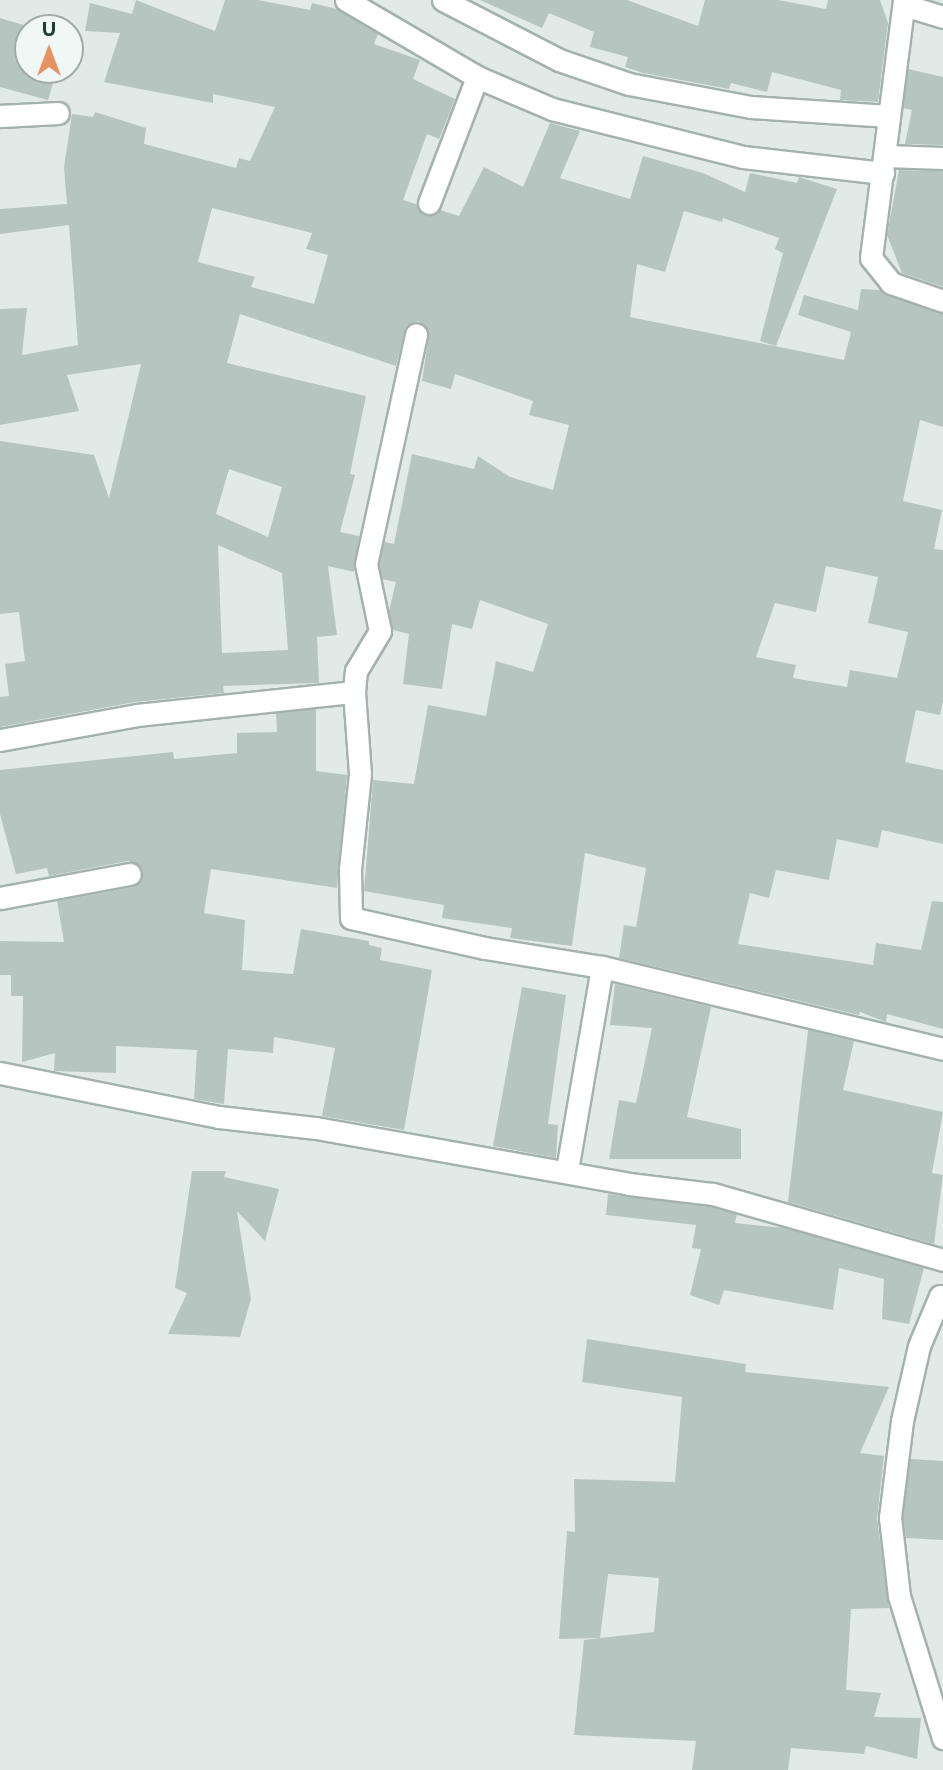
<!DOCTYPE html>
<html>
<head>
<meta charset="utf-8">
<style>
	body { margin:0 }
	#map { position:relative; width:943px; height:1770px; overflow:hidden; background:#e1eae7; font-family:Montserrat,sans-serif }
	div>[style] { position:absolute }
	.building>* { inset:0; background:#b7c5c1 }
	.roads { filter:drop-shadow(2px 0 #a4b2ae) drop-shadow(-2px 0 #a4b2ae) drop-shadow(0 2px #a4b2ae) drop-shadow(0 -2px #a4b2ae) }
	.street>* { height:21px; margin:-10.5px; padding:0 10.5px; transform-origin:10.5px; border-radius:10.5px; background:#fff }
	span { translate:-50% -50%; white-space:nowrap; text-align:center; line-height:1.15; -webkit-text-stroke:7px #f1f7f5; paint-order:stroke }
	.north { position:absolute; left:14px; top:14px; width:70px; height:70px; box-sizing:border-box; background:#f1f7f5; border:2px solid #9faba9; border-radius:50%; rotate:0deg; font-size:19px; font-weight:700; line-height:28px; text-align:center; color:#233a36 }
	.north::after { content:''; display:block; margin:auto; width:24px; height:32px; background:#e79262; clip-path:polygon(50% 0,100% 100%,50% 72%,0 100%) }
</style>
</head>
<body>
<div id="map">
	<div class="building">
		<div style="clip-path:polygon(evenodd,136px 0,215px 31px,225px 0,258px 0,310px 10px,312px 3px,337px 9px,378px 34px,374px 44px,420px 60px,413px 79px,455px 99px,439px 139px,427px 134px,403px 200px,416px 204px,425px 215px,440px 210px,459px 216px,484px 167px,523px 187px,550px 123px,580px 131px,560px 178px,630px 199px,643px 156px,703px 173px,745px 192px,750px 173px,797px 183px,799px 177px,837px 189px,776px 346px,760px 341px,783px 253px,775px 249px,779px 238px,723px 218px,722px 222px,684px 211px,665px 272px,637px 264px,630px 317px,844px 360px,851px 332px,798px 315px,804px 295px,858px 310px,861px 289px,880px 290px,943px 314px,943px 427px,920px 420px,903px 501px,942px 510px,934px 549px,943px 550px,943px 701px,940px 715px,916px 710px,905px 762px,943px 770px,943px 844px,882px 830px,878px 848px,837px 839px,829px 880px,776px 870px,769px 898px,750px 893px,738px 944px,873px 965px,876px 943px,921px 950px,932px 901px,943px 902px,943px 1029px,887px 1014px,886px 1022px,860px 1012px,859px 1015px,619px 958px,624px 925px,636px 927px,646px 868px,585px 853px,572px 946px,510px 938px,512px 928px,442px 918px,444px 905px,364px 891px,373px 780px,414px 784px,428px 705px,486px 716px,496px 661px,533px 672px,548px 624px,480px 600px,472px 629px,452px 624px,442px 689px,403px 684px,409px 634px,393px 630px,389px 611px,396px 582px,382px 579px,379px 564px,384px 542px,394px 544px,412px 454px,474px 469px,478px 456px,510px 477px,553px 490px,569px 425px,529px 415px,533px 401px,455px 374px,451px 389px,422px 381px,429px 336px,419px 321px,406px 326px,396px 366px,240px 314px,227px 363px,366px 396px,350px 474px,355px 475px,340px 532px,359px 536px,354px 572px,328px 566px,337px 635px,317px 637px,319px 683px,223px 686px,224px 693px,135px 702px,0 727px,0 697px,9px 696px,5px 664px,25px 661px,19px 612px,0 614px,0 441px,94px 455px,109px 498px,141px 364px,67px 375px,79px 411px,0 425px,0 309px,27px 308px,22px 355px,78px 345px,69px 225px,0 234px,0 209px,67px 204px,64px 167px,72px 114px,93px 117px,95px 112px,146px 128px,144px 144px,236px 168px,239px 158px,250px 161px,275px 107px,213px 94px,213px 103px,104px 82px,120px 33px,85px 31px,90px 3px,132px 14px,136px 0,212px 208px,312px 233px,306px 249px,328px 255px,314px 304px,251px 287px,255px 277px,198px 262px,212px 208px,136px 0,229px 469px,282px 487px,268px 537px,216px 514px,229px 469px,136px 0,218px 545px,282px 573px,288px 650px,222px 653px,218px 545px,136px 0,826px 566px,878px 577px,868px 623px,908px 632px,897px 678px,850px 670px,847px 687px,793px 678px,796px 665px,756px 657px,775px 603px,816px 612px,826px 566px)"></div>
		<div style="clip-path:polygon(480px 0,627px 0,698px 26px,705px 0,778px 0,826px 9px,828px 0,880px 0,888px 23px,878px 102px,840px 100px,841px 90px,772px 72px,767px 92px,731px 83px,729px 89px,643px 73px,625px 67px,628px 57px,590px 47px,594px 32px,549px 13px,542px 28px)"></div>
		<div style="clip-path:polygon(0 18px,34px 28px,28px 28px,28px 70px,57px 70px,48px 100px,0 87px)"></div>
		<div style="clip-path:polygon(908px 69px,943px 77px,943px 145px,905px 144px,912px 110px,903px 108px)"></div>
		<div style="clip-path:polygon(899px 170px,943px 171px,943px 287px,902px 273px,887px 235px)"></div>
		<div style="clip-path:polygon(316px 709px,316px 771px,347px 775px,337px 888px,211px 869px,204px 913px,245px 920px,242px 970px,293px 974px,301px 929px,369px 941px,369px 945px,382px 948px,380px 960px,432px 970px,404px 1130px,322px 1116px,335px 1048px,274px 1037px,273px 1053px,228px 1049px,224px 1104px,194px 1099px,197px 1050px,116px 1046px,116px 1073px,54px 1071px,55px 1053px,22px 1062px,23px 996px,11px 996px,11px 975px,0 975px,0 941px,64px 942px,57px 901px,133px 887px,143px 872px,139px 865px,128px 861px,49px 876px,47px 868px,16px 874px,0 814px,0 770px,173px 752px,174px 759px,237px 753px,237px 733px,277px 732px,276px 713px)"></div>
		<div style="clip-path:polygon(615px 984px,711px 1007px,687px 1117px,741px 1129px,741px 1159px,609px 1159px,619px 1100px,636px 1103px,652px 1028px,610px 1025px)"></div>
		<div style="clip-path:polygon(522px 987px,566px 995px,548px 1124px,558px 1125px,556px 1158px,493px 1146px)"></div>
		<div style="clip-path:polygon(808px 1030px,854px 1041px,843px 1090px,943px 1112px,932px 1173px,943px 1175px,934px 1244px,788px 1202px)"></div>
		<div style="clip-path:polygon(192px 1171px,226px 1171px,224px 1177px,279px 1189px,265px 1241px,237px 1211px,251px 1299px,240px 1337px,168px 1334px,187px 1293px,175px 1288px)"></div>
		<div style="clip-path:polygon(608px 1194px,710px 1207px,737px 1214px,735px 1223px,785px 1228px,924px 1268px,909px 1324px,882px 1319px,884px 1279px,839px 1268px,833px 1310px,724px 1290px,719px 1305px,690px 1295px,701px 1249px,692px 1248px,696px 1225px,606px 1215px)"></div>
		<div style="clip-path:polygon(evenodd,587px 1339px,746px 1364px,745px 1372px,889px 1387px,860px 1453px,884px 1456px,877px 1518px,889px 1608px,851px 1609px,846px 1690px,881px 1693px,874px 1717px,921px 1718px,917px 1759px,866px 1746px,864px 1754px,791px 1748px,788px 1770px,692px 1770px,696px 1741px,574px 1735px,584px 1640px,600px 1638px,559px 1639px,567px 1531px,575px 1532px,574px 1479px,675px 1482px,682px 1397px,582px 1382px,587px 1339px,608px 1574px,659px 1578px,654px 1632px,600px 1638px,608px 1574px)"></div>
		<div style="clip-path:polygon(910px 1459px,943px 1461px,943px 1540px,906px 1538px,903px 1517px)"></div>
	</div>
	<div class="roads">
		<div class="street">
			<div style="left:346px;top:0;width:152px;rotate:30.4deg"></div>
			<div style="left:477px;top:77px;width:82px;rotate:23.1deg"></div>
			<div style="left:552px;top:109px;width:197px;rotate:14.1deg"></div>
			<div style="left:743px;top:157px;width:141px;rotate:6.5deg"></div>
			<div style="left:443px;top:0;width:131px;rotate:27.3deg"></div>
			<div style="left:559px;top:60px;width:74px;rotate:18.9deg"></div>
			<div style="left:629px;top:84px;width:124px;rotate:10.7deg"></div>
			<div style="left:751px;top:107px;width:138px;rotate:3.7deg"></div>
			<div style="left:904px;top:0;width:260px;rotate:97.3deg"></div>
			<div style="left:871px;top:258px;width:32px;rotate:51deg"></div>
			<div style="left:891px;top:283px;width:55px;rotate:19.1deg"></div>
			<div style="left:904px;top:5px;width:41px;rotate:17.1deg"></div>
			<div style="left:0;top:116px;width:58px;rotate:-3deg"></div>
			<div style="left:886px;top:156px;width:57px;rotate:2deg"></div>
			<div style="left:429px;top:203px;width:135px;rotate:-69.1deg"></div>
			<div style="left:354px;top:692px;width:21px;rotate:-85deg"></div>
			<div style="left:356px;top:671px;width:47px;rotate:-59deg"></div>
			<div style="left:380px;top:631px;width:68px;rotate:-101.8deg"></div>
			<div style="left:366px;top:564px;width:235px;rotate:-77.7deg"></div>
			<div style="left:0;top:740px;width:139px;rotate:-10.3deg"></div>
			<div style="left:137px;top:715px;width:218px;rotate:-6.1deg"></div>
			<div style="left:354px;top:692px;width:82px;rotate:85.8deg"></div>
			<div style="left:360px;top:774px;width:96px;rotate:96deg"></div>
			<div style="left:350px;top:869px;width:49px;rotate:88.8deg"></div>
			<div style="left:351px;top:918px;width:137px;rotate:12.6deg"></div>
			<div style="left:485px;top:948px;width:119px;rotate:9.2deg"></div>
			<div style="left:602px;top:967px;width:351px;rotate:13.5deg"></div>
			<div style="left:0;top:898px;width:132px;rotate:-10.5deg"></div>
			<div style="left:0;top:1073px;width:223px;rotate:11.4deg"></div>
			<div style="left:219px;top:1117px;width:98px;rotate:6.5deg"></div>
			<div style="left:316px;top:1128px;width:318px;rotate:10.1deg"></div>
			<div style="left:629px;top:1184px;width:85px;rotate:6.8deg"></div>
			<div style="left:713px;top:1194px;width:239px;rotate:16deg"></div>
			<div style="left:567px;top:1170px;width:206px;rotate:-80.2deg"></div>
			<div style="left:940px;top:1296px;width:54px;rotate:112.8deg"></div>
			<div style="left:919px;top:1346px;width:77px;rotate:102.8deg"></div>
			<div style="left:902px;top:1421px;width:97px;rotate:97.1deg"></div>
			<div style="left:890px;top:1517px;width:80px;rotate:83.5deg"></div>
			<div style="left:899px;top:1596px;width:149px;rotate:72.8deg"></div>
		</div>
	</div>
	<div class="north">U</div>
</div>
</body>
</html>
